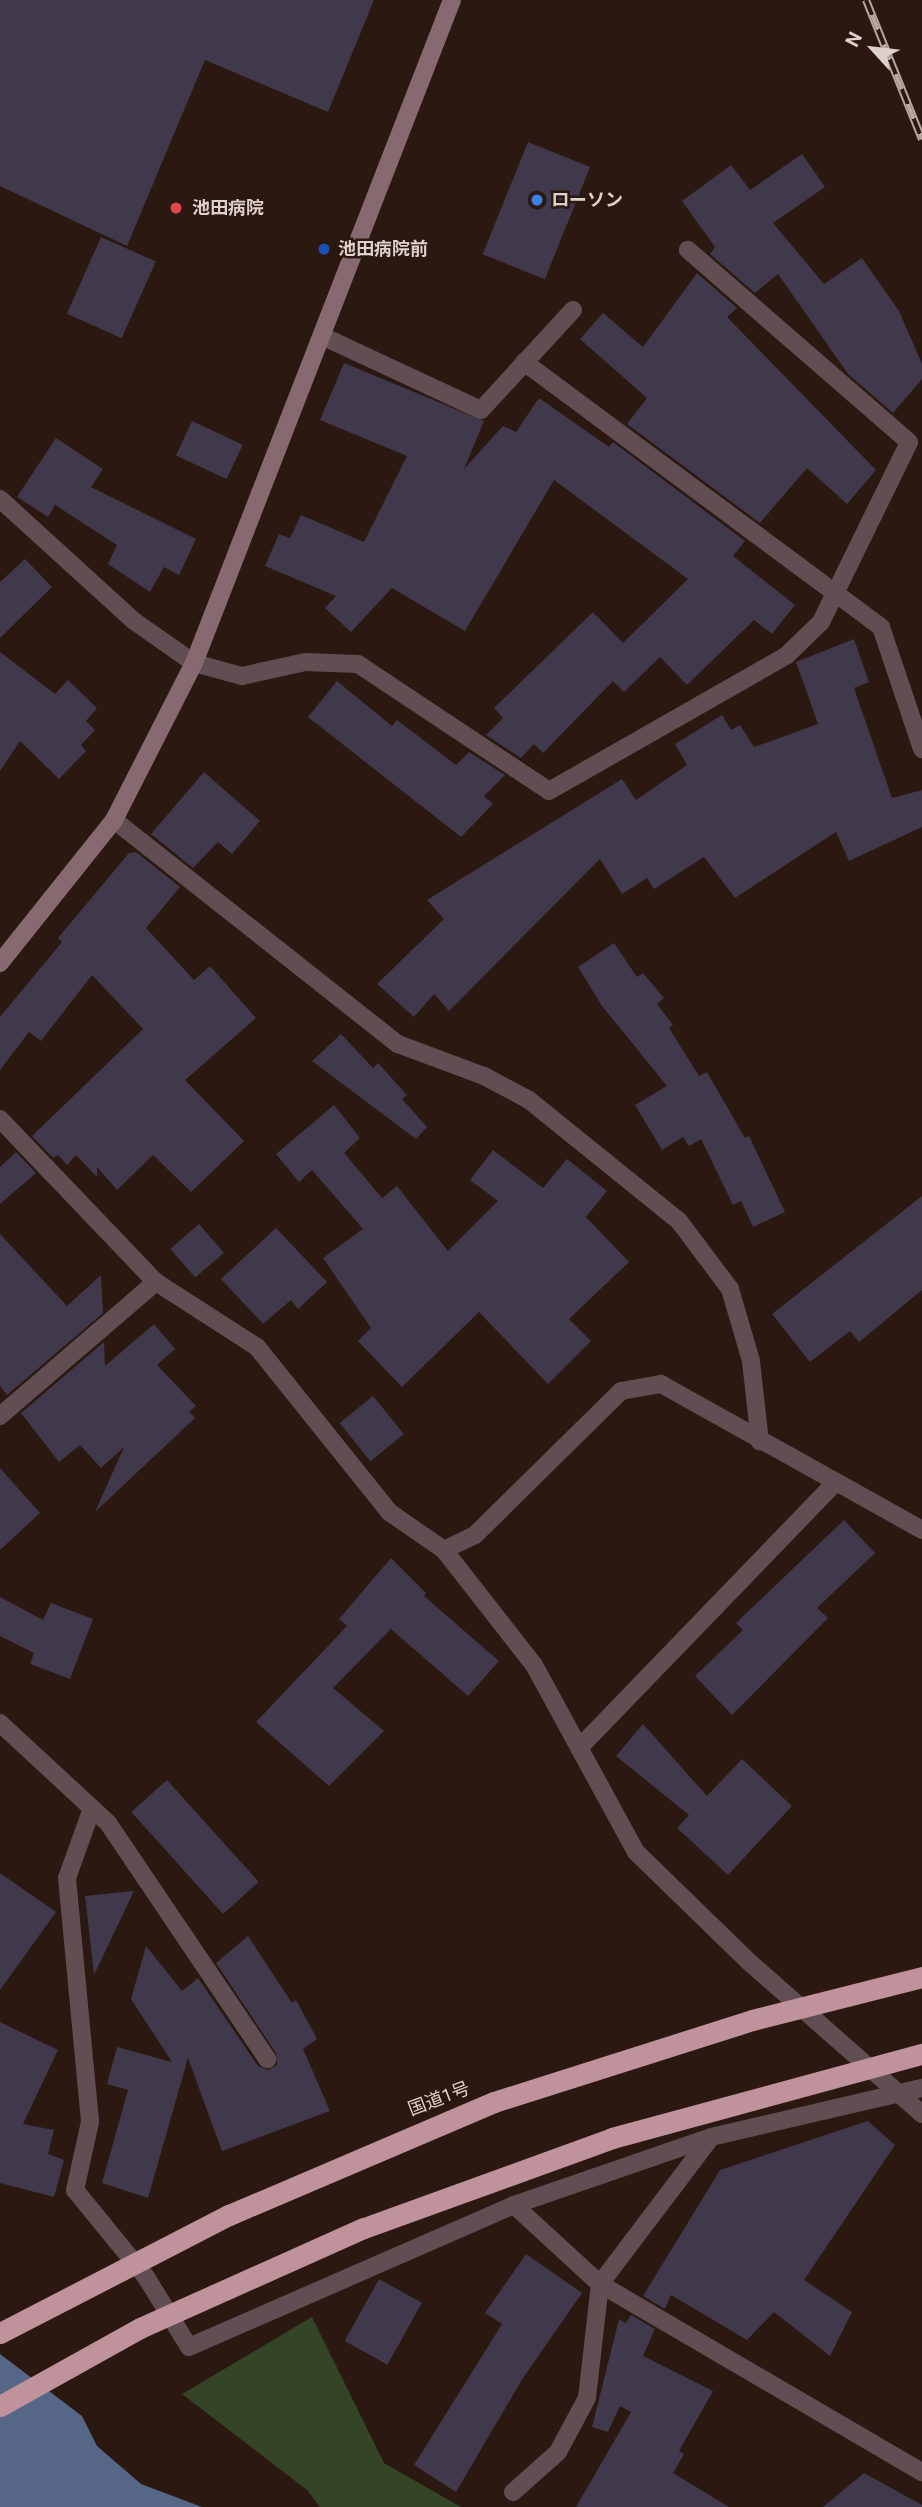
<!DOCTYPE html>
<html>
<head>
<meta charset="utf-8">
<style>
	body { margin:0 }
	#map { position:relative; width:922px; height:2507px; overflow:hidden; background:#2b1810; font-family:Roboto,"Noto Sans JP",sans-serif }
	div>[style] { position:absolute }
	.green>* { inset:0; background:#344426 }
	.water>* { inset:0; background:#566686 }
	.building>* { inset:0; background:#40384b; transform-origin:0 0 }
	.street>* { height:18px; margin:-9px; padding:0 9px; transform-origin:9px; border-radius:9px; background:#604e52 }
	.secondary>* { height:18px; margin:-9px; padding:0 9px; transform-origin:9px; border-radius:9px; background:#866a70 }
	.rail>* { height:8px; margin-top:-4px; transform-origin:0; background:repeating-linear-gradient(90deg,#2b1810 0 16px,#b7a8a2 0 32px); box-sizing:border-box; border-block:2px solid #b7a8a2 }
	.highway-bridge>* { height:21px; margin:-10.5px; padding:0 10.5px; transform-origin:10.5px; border-radius:10.5px; background:#bf929c }
	.dots>* { width:19px; height:19px; translate:-50% -50%; box-sizing:border-box; border:4px solid #2b1810; border-radius:50% }
	span { translate:-50% -50%; white-space:nowrap; text-align:center; line-height:1.15; -webkit-text-stroke:5px #2b1810; paint-order:stroke }
	.poi-label { font-size:18px; color:#ded0ca; font-weight:700 }
	.left { translate:0 -50%; text-align:left }
	.street-label { font-size:18px; color:#ded0ca }
	.north { position:absolute; left:838px; top:14px; width:70px; height:70px; -webkit-text-stroke:5px #2b1810; paint-order:stroke; rotate:297deg; font-size:19px; font-weight:700; line-height:28px; text-align:center; color:#ded0ca }
	.north::after { content:''; display:block; margin:auto; width:24px; height:32px; background:#ded0ca; clip-path:polygon(50% 0,100% 100%,50% 72%,0 100%) }
</style>
</head>
<body>
<div id="map">
	<div class="green">
		<div style="clip-path:polygon(312px 2317px,384px 2463px,461px 2507px,320px 2507px,307px 2490px,182px 2394px)"></div>
	</div>
	<div class="water">
		<div style="clip-path:polygon(0 2354px,82px 2416px,97px 2446px,141px 2484px,202px 2507px,0 2507px)"></div>
	</div>
	<div class="building">
		<div style="clip-path:polygon(0 0,374px 0,328px 112px,205px 60px,127px 246px,0 186px)"></div>
		<div style="left:528px;top:142px;width:67px;height:121px;rotate:22deg"></div>
		<div style="clip-path:polygon(802px 154px,825px 187px,773px 223px,824px 284px,862px 258px,899px 311px,922px 364px,922px 379px,893px 413px,848px 374px,778px 274px,755px 293px,710px 254px,715px 247px,682px 201px,731px 165px,750px 190px)"></div>
		<div style="left:101px;top:237px;width:60px;height:84px;rotate:24deg"></div>
		<div style="clip-path:polygon(697px 273px,737px 308px,727px 317px,876px 470px,847px 504px,807px 468px,760px 523px,627px 424px,647px 398px,580px 339px,603px 313px,643px 347px)"></div>
		<div style="clip-path:polygon(344px 363px,484px 421px,464px 469px,503px 426px,516px 432px,539px 398px,609px 447px,613px 442px,745px 541px,733px 556px,795px 605px,772px 634px,754px 620px,687px 685px,660px 657px,624px 692px,613px 681px,543px 753px,534px 744px,521px 758px,486px 735px,503px 718px,494px 708px,593px 612px,623px 643px,688px 579px,554px 480px,465px 631px,392px 588px,351px 632px,325px 608px,336px 596px,265px 566px,279px 534px,290px 538px,301px 515px,364px 542px,407px 456px,320px 420px)"></div>
		<div style="left:192px;top:421px;width:56px;height:38px;rotate:25deg"></div>
		<div style="clip-path:polygon(56px 438px,103px 469px,91px 487px,196px 539px,179px 575px,164px 567px,150px 592px,108px 564px,117px 545px,55px 505px,48px 517px,17px 497px)"></div>
		<div style="clip-path:polygon(25px 559px,52px 587px,0 638px,0 582px)"></div>
		<div style="clip-path:polygon(854px 639px,869px 682px,854px 688px,892px 798px,922px 790px,922px 827px,849px 861px,836px 832px,735px 898px,704px 857px,654px 889px,647px 878px,622px 894px,600px 859px,449px 1011px,434px 994px,414px 1017px,377px 984px,444px 919px,427px 900px,622px 779px,636px 800px,687px 765px,675px 744px,722px 715px,731px 730px,740px 725px,754px 747px,818px 724px,796px 662px)"></div>
		<div style="clip-path:polygon(0 652px,55px 694px,68px 680px,97px 708px,86px 721px,95px 730px,81px 745px,86px 751px,59px 779px,20px 741px,0 771px)"></div>
		<div style="clip-path:polygon(337px 681px,392px 726px,397px 720px,456px 765px,469px 752px,505px 775px,484px 796px,493px 804px,461px 837px,308px 717px)"></div>
		<div style="clip-path:polygon(204px 772px,260px 821px,232px 854px,218px 842px,193px 868px,151px 834px)"></div>
		<div style="clip-path:polygon(136px 852px,180px 887px,146px 928px,194px 980px,210px 966px,256px 1018px,185px 1080px,244px 1141px,191px 1192px,153px 1155px,117px 1190px,97px 1167px,97px 1177px,76px 1155px,67px 1165px,58px 1155px,53px 1158px,32px 1136px,143px 1029px,92px 975px,41px 1041px,29px 1032px,0 1070px,0 1017px,62px 942px,58px 938px,129px 853px)"></div>
		<div style="clip-path:polygon(614px 943px,637px 977px,643px 973px,664px 998px,657px 1004px,673px 1025px,669px 1028px,699px 1076px,707px 1072px,745px 1138px,749px 1136px,785px 1212px,753px 1227px,741px 1201px,733px 1205px,701px 1139px,689px 1146px,683px 1137px,662px 1150px,635px 1105px,667px 1086px,602px 1006px,578px 967px)"></div>
		<div style="clip-path:polygon(341px 1034px,373px 1068px,378px 1063px,407px 1095px,402px 1099px,427px 1127px,416px 1139px,312px 1061px)"></div>
		<div style="clip-path:polygon(334px 1105px,360px 1138px,344px 1153px,382px 1198px,397px 1186px,448px 1251px,498px 1201px,470px 1180px,493px 1150px,543px 1188px,567px 1159px,607px 1191px,586px 1217px,629px 1262px,569px 1319px,591px 1341px,548px 1384px,479px 1312px,402px 1387px,358px 1341px,371px 1328px,323px 1258px,363px 1229px,312px 1170px,299px 1182px,276px 1154px)"></div>
		<div style="clip-path:polygon(16px 1152px,36px 1173px,0 1204px,0 1167px)"></div>
		<div style="clip-path:polygon(922px 1196px,922px 1290px,859px 1342px,850px 1331px,810px 1362px,772px 1314px)"></div>
		<div style="left:199px;top:1224px;width:38px;height:38px;rotate:49deg"></div>
		<div style="clip-path:polygon(276px 1228px,327px 1282px,298px 1309px,291px 1300px,263px 1324px,221px 1279px)"></div>
		<div style="clip-path:polygon(0 1234px,67px 1306px,101px 1275px,103px 1313px,7px 1395px,0 1386px)"></div>
		<div style="clip-path:polygon(154px 1324px,175px 1349px,157px 1365px,196px 1406px,189px 1412px,195px 1418px,95px 1512px,124px 1447px,101px 1468px,80px 1445px,59px 1462px,21px 1413px,104px 1342px,105px 1366px)"></div>
		<div style="left:373px;top:1396px;width:49px;height:43px;rotate:51deg"></div>
		<div style="clip-path:polygon(0 1468px,40px 1513px,0 1550px)"></div>
		<div style="clip-path:polygon(844px 1520px,875px 1553px,817px 1608px,828px 1618px,732px 1715px,695px 1676px,743px 1630px,736px 1623px)"></div>
		<div style="clip-path:polygon(391px 1558px,426px 1593px,424px 1596px,499px 1661px,468px 1696px,391px 1629px,333px 1688px,384px 1731px,329px 1786px,256px 1722px,347px 1626px,339px 1619px)"></div>
		<div style="clip-path:polygon(0 1597px,43px 1620px,51px 1603px,93px 1619px,70px 1679px,30px 1664px,34px 1653px,0 1636px)"></div>
		<div style="clip-path:polygon(643px 1724px,707px 1796px,742px 1759px,792px 1806px,728px 1875px,677px 1828px,689px 1815px,616px 1756px)"></div>
		<div style="left:167px;top:1780px;width:137px;height:48px;rotate:48deg"></div>
		<div style="clip-path:polygon(0 1873px,56px 1912px,0 1990px)"></div>
		<div style="clip-path:polygon(134px 1891px,94px 1975px,85px 1896px)"></div>
		<div style="clip-path:polygon(248px 1936px,292px 2003px,296px 2000px,317px 2039px,303px 2049px,330px 2111px,222px 2151px,188px 2058px,148px 2198px,102px 2183px,128px 2090px,107px 2084px,117px 2047px,172px 2062px,131px 1999px,146px 1946px,182px 1991px,198px 1978px,258px 2066px,268px 2070px,277px 2065px,276px 2053px,216px 1963px)"></div>
		<div style="clip-path:polygon(0 2022px,58px 2050px,23px 2124px,54px 2130px,48px 2154px,64px 2160px,54px 2197px,0 2183px)"></div>
		<div style="clip-path:polygon(868px 2121px,895px 2145px,804px 2280px,852px 2312px,830px 2356px,774px 2312px,747px 2340px,671px 2295px,665px 2309px,643px 2296px,720px 2170px)"></div>
		<div style="clip-path:polygon(526px 2254px,582px 2293px,523px 2378px,456px 2492px,414px 2465px,502px 2324px,485px 2313px)"></div>
		<div style="left:379px;top:2279px;width:49px;height:71px;rotate:29deg"></div>
		<div style="clip-path:polygon(631px 2315px,655px 2329px,643px 2356px,713px 2391px,679px 2451px,684px 2454px,673px 2473px,729px 2507px,576px 2507px,631px 2412px,620px 2406px,608px 2432px,592px 2427px,619px 2319px,626px 2323px)"></div>
		<div style="clip-path:polygon(864px 2473px,922px 2505px,922px 2507px,823px 2507px)"></div>
	</div>
	<div class="street">
		<div style="left:322px;top:336px;width:175px;rotate:25deg"></div>
		<div style="left:481px;top:410px;width:136px;rotate:-47.4deg"></div>
		<div style="left:524px;top:362px;width:445px;rotate:36.6deg"></div>
		<div style="left:881px;top:627px;width:129px;rotate:71.4deg"></div>
		<div style="left:0;top:499px;width:181px;rotate:42.3deg"></div>
		<div style="left:134px;top:621px;width:73px;rotate:35deg"></div>
		<div style="left:194px;top:663px;width:50px;rotate:15.2deg"></div>
		<div style="left:242px;top:676px;width:65px;rotate:-12.5deg"></div>
		<div style="left:305px;top:662px;width:53px;rotate:2.2deg"></div>
		<div style="left:358px;top:664px;width:229px;rotate:33.6deg"></div>
		<div style="left:549px;top:791px;width:274px;rotate:-29.7deg"></div>
		<div style="left:787px;top:655px;width:47px;rotate:-44.1deg"></div>
		<div style="left:821px;top:622px;width:200px;rotate:-63.9deg"></div>
		<div style="left:909px;top:442px;width:293px;rotate:-139deg"></div>
		<div style="left:114px;top:820px;width:362px;rotate:38.3deg"></div>
		<div style="left:398px;top:1044px;width:92px;rotate:20.4deg"></div>
		<div style="left:484px;top:1076px;width:51px;rotate:28.1deg"></div>
		<div style="left:529px;top:1100px;width:193px;rotate:38.9deg"></div>
		<div style="left:679px;top:1221px;width:85px;rotate:53.1deg"></div>
		<div style="left:730px;top:1289px;width:75px;rotate:73.7deg"></div>
		<div style="left:751px;top:1361px;width:81px;rotate:83.7deg"></div>
		<div style="left:0;top:1119px;width:226px;rotate:46.3deg"></div>
		<div style="left:156px;top:1282px;width:120px;rotate:32.8deg"></div>
		<div style="left:257px;top:1347px;width:211px;rotate:51.3deg"></div>
		<div style="left:389px;top:1512px;width:67px;rotate:34.6deg"></div>
		<div style="left:444px;top:1550px;width:34px;rotate:-26deg"></div>
		<div style="left:475px;top:1535px;width:205px;rotate:-44.6deg"></div>
		<div style="left:621px;top:1391px;width:41px;rotate:-9.9deg"></div>
		<div style="left:661px;top:1384px;width:299px;rotate:29.2deg"></div>
		<div style="left:0;top:1416px;width:206px;rotate:-40.7deg"></div>
		<div style="left:444px;top:1550px;width:146px;rotate:52deg"></div>
		<div style="left:534px;top:1665px;width:213px;rotate:61.4deg"></div>
		<div style="left:636px;top:1852px;width:156px;rotate:44.2deg"></div>
		<div style="left:748px;top:1961px;width:232px;rotate:41.3deg"></div>
		<div style="left:0;top:1723px;width:147px;rotate:42.8deg"></div>
		<div style="left:108px;top:1823px;width:285px;rotate:56deg"></div>
		<div style="left:579px;top:1748px;width:368px;rotate:-46deg"></div>
		<div style="left:91px;top:1811px;width:71px;rotate:109.7deg"></div>
		<div style="left:67px;top:1878px;width:245px;rotate:84.6deg"></div>
		<div style="left:90px;top:2122px;width:70px;rotate:102.4deg"></div>
		<div style="left:75px;top:2190px;width:112px;rotate:50.8deg"></div>
		<div style="left:146px;top:2277px;width:82px;rotate:58.4deg"></div>
		<div style="left:189px;top:2347px;width:355px;rotate:-23.6deg"></div>
		<div style="left:514px;top:2205px;width:208px;rotate:-19deg"></div>
		<div style="left:711px;top:2137px;width:217px;rotate:-13.1deg"></div>
		<div style="left:514px;top:2205px;width:117px;rotate:42.6deg"></div>
		<div style="left:600px;top:2284px;width:373px;rotate:30.3deg"></div>
		<div style="left:513px;top:2492px;width:60px;rotate:-41.6deg"></div>
		<div style="left:558px;top:2452px;width:61px;rotate:-61.8deg"></div>
		<div style="left:587px;top:2398px;width:115px;rotate:-83.5deg"></div>
		<div style="left:600px;top:2284px;width:184px;rotate:-52.9deg"></div>
	</div>
	<div class="secondary">
		<div style="left:0;top:963px;width:183px;rotate:-51.4deg"></div>
		<div style="left:114px;top:820px;width:176px;rotate:-63deg"></div>
		<div style="left:194px;top:663px;width:711px;rotate:-68.74deg"></div>
	</div>
	<div class="rail">
		<div style="left:866px;top:0;width:150px;rotate:68.1deg"></div>
	</div>
	<div class="highway-bridge">
		<div style="left:0;top:2333px;width:258px;rotate:-27.3deg"></div>
		<div style="left:229px;top:2215px;width:288px;rotate:-23.1deg"></div>
		<div style="left:494px;top:2102px;width:271px;rotate:-17.6deg"></div>
		<div style="left:752px;top:2020px;width:175px;rotate:-14.2deg"></div>
		<div style="left:0;top:2406px;width:160px;rotate:-29.1deg"></div>
		<div style="left:140px;top:2328px;width:245px;rotate:-24.1deg"></div>
		<div style="left:364px;top:2228px;width:264px;rotate:-19.9deg"></div>
		<div style="left:612px;top:2138px;width:321px;rotate:-15.2deg"></div>
	</div>
	<div class="dots">
		<div style="left:537px;top:200px;background:#3f7fe0"></div>
		<div style="left:176px;top:208px;background:#e0444e"></div>
		<div style="left:324px;top:249px;background:#1a4fb4"></div>
	</div>
	<div class="poi-label">
		<span class="left" style="left:551px;top:200px">ローソン</span>
		<span class="left" style="left:192px;top:208px">池田病院</span>
		<span class="left" style="left:338px;top:249px">池田病院前</span>
	</div>
	<div class="street-label">
		<span style="left:439px;top:2099px;rotate:-21deg">国道1号</span>
	</div>
	<div class="north">N</div>
</div>
</body>
</html>
